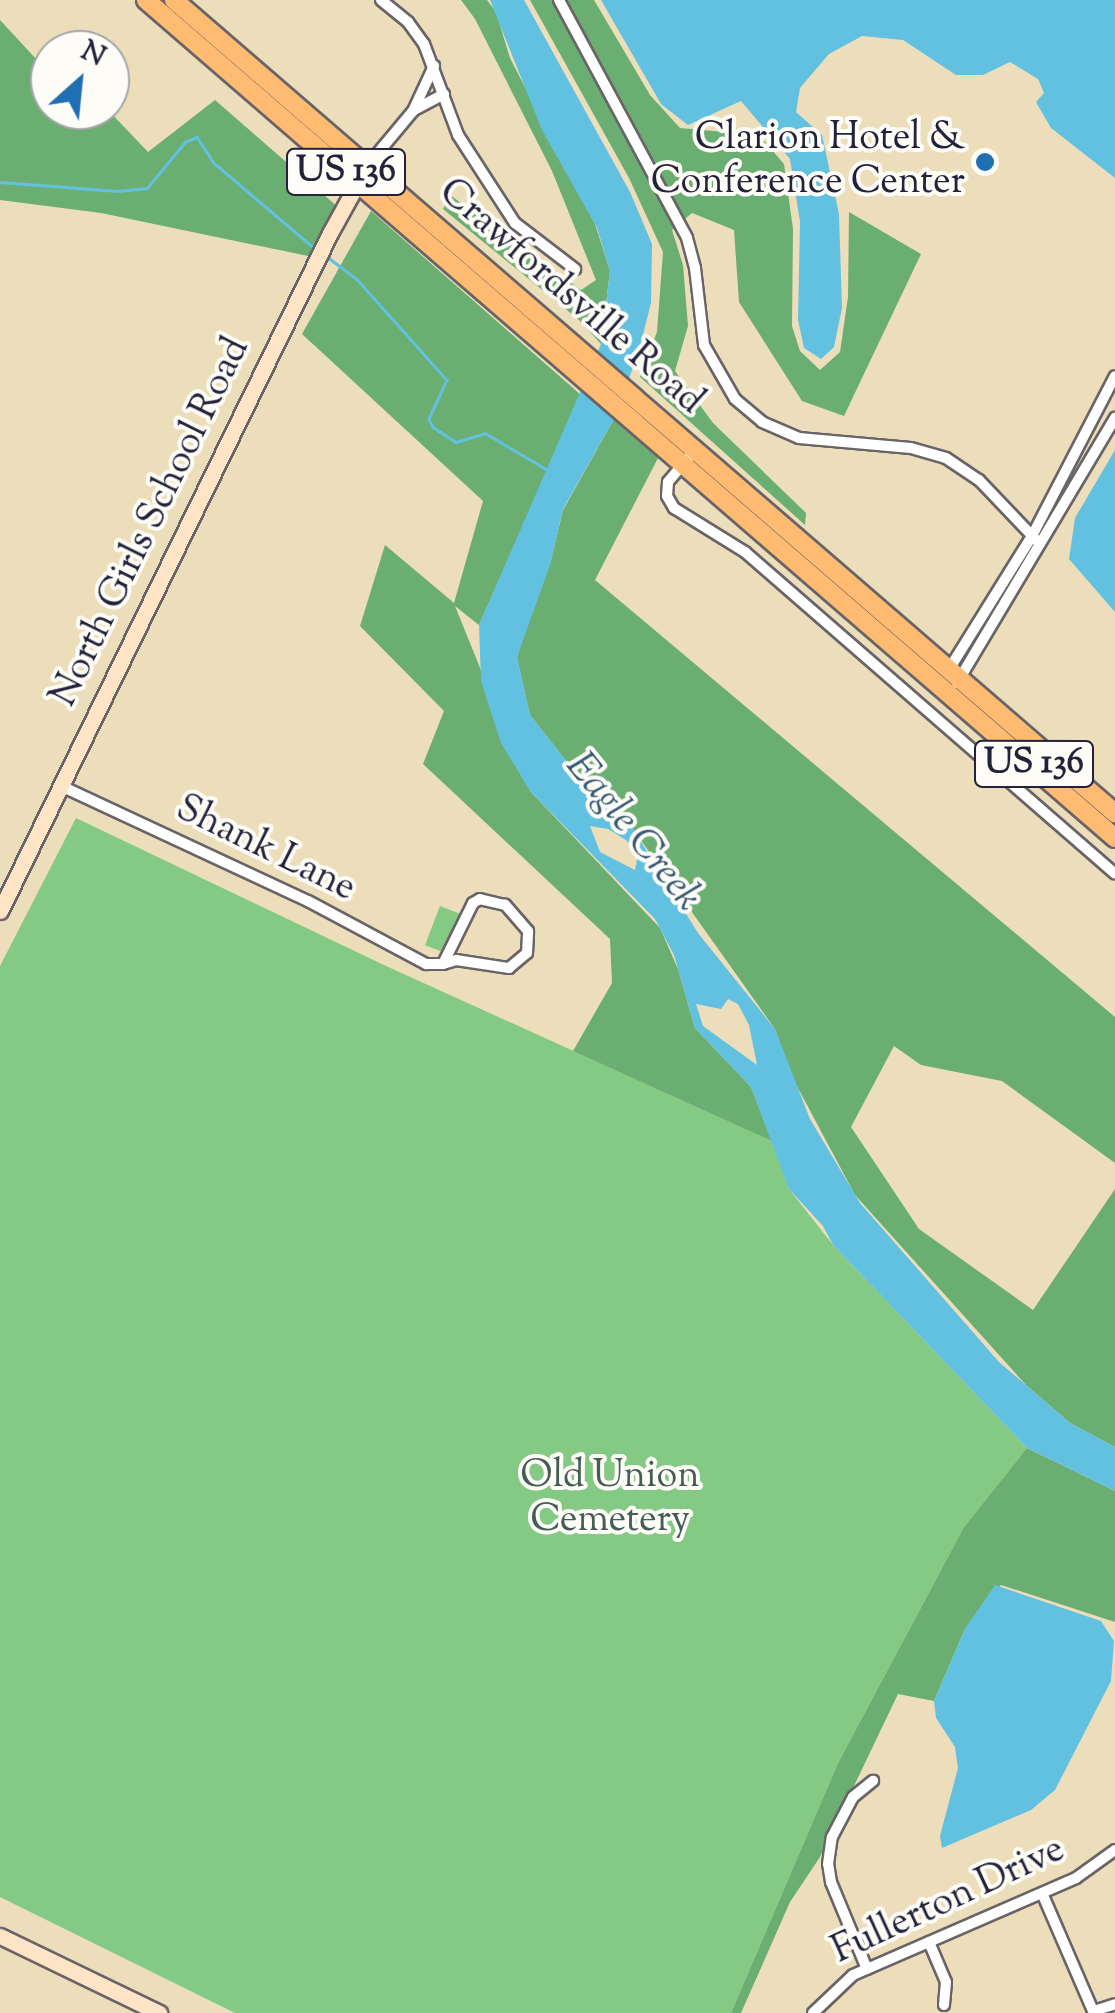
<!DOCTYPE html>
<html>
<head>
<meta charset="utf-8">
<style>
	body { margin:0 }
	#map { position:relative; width:1115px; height:2013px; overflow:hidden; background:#ecdeba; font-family:"Sorts Mill Goudy",serif }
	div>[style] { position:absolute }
	.green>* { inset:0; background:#84ca84; transform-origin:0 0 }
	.forest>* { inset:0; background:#6bae72 }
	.water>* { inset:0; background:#62c1e0 }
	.stream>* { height:2.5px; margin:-1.25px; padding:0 1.25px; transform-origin:1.25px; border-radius:1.25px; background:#62c1e0 }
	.roads { filter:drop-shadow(2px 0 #696467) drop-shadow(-2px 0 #696467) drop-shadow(0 2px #696467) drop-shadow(0 -2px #696467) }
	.street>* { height:10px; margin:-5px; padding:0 5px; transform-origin:5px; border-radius:5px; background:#fff }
	.secondary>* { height:15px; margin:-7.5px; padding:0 7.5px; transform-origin:7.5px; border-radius:7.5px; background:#ffe4c6 }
	.primary>* { height:18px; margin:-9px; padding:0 9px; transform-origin:9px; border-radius:9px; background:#ffbb71 }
	.dots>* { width:28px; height:28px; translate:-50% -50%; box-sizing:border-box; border:5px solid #fdfcf7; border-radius:50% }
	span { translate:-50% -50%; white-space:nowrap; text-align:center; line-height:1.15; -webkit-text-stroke:8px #fdfcf7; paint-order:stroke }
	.shield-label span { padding:2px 8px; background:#fdfcf7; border:2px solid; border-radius:8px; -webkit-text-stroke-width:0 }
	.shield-label { font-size:35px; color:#22223b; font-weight:700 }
	.poi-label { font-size:38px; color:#22223b }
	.right { translate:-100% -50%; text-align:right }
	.street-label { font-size:38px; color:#22223b }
	.park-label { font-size:38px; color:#445d55 }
	.water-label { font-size:40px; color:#385a75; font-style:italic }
	.north { position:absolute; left:30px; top:30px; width:100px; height:100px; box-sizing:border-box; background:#fdfcf7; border:2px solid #a5a5ac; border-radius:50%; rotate:27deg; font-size:28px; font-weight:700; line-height:40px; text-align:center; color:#22223b }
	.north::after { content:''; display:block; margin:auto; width:35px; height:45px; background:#1f6fb2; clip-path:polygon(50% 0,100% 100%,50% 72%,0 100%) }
</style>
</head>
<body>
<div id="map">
	<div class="green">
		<div style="clip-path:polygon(76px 818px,386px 966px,772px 1141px,789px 1189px,833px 1245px,1027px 1448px,964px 1527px,838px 1763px,731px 2013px,235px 2013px,0 1897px,0 966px)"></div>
		<div style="left:440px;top:906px;width:22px;height:42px;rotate:21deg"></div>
	</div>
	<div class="forest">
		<div style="clip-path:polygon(461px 0,487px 0,496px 12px,510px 58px,595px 224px,610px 271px,601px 344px,579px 320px,443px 209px,450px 195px,581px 290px,596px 280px,552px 171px,475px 19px)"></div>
		<div style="clip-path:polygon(530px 0,594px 0,650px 95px,680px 128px,759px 135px,784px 164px,793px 229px,792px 326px,800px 351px,820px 370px,840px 352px,848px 297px,849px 212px,921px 254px,844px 416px,802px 401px,739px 302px,734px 230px,692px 213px,672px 230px,683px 265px,688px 326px,675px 371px,713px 423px,806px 513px,805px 525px,640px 377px,657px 332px,663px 252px,629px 178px)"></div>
		<div style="clip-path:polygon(0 20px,50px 74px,50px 110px,108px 110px,148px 152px,215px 100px,339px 208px,313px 257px,101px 213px,0 200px)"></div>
		<div style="clip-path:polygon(371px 211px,581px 395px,479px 625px,455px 606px,530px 791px,660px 928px,678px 969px,695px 1028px,751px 1087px,772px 1141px,573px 1051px,612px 983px,610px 939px,423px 764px,444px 711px,360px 626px,385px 545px,454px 603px,483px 501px,302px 334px)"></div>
		<div style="clip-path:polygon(614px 419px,658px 458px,595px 580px,1115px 1017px,1115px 1163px,1002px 1081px,921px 1065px,894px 1046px,851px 1127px,919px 1229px,1033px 1310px,1115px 1189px,1115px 1447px,1070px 1423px,1026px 1385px,855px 1195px,791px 1075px,775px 1029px,633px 829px,589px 790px,530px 715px,517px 658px,526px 625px,550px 564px,563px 510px)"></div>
		<div style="clip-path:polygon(1027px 1448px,1115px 1491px,1115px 1622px,1001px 1585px,965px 1629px,934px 1701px,898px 1694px,820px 1857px,790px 1902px,741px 2013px,731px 2013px,838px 1763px,964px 1527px)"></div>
	</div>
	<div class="water">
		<div style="clip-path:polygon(evenodd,490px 0,524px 0,630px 192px,652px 244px,651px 303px,638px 354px,614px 419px,563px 509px,550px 565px,517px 657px,530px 715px,589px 790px,633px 829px,698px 933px,775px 1029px,810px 1119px,860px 1203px,999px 1362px,1070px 1423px,1115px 1447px,1115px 1491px,1027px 1448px,833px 1245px,823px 1226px,789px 1189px,751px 1087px,695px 1028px,674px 955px,655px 919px,530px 791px,501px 743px,481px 681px,479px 625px,601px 344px,610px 271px,597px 228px,542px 130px,490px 0,590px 826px,608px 829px,626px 840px,638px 855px,635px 870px,600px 852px,590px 826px,490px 0,728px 999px,738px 1004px,749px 1025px,757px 1065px,703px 1026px,696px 1004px,721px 1009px,728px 999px)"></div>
		<div style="clip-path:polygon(601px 0,1115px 0,1115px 178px,1051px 128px,1036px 102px,1044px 93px,1038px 79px,1010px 62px,983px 75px,956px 75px,903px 40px,862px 36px,829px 54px,800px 88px,796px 112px,822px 135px,839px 214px,842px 308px,834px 347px,821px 359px,804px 348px,798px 320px,800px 222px,790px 159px,741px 101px,688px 125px,661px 104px)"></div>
		<div style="clip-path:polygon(1115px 450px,1115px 612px,1069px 559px,1075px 518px)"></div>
		<div style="clip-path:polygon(995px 1585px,1101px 1621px,1114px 1641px,1111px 1681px,1055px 1790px,1031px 1810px,942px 1848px,940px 1836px,958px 1768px,955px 1747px,936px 1718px,934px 1701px,965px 1629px)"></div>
	</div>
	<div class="stream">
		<div style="left:0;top:182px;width:118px;rotate:4.4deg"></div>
		<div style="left:118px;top:191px;width:29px;rotate:-6deg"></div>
		<div style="left:147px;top:188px;width:60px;rotate:-50.4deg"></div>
		<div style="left:185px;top:142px;width:13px;rotate:-23deg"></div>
		<div style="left:197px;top:137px;width:30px;rotate:57deg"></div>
		<div style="left:213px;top:162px;width:133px;rotate:40.4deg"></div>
		<div style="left:325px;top:255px;width:39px;rotate:37deg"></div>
		<div style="left:356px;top:278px;width:137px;rotate:48.3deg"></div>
		<div style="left:447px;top:380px;width:43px;rotate:114.8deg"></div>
		<div style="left:429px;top:419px;width:9px;rotate:63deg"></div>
		<div style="left:433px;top:427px;width:27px;rotate:33deg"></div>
		<div style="left:456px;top:442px;width:30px;rotate:-17deg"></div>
		<div style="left:485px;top:433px;width:71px;rotate:30.5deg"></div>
	</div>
	<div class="roads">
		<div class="street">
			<div style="left:381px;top:0;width:35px;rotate:39deg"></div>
			<div style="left:408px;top:22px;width:27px;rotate:54deg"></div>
			<div style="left:424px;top:44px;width:97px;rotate:69.5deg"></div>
			<div style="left:458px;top:135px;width:105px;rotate:57.1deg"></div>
			<div style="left:515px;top:223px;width:76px;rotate:37.5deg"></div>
			<div style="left:559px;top:0;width:270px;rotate:61.7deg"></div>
			<div style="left:687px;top:238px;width:31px;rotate:75deg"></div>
			<div style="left:695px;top:268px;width:78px;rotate:83.3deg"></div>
			<div style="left:704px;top:345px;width:62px;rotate:60.1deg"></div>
			<div style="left:735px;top:399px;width:35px;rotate:40deg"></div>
			<div style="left:762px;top:422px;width:40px;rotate:23.4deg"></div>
			<div style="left:799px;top:438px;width:112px;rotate:5.1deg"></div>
			<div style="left:911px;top:448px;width:36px;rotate:16deg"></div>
			<div style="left:946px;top:458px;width:40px;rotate:34deg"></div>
			<div style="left:979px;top:480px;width:86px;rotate:46.4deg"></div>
			<div style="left:414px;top:110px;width:34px;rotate:-28deg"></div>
			<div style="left:367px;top:166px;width:72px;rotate:-50.1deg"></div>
			<div style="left:413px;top:111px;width:50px;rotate:-65deg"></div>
			<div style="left:695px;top:450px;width:42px;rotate:130.2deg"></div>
			<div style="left:668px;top:482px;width:14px;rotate:94deg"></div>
			<div style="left:667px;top:496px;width:14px;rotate:60deg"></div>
			<div style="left:674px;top:508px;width:84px;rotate:31.8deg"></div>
			<div style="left:745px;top:552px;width:490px;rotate:41deg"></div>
			<div style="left:948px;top:671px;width:159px;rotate:-58.1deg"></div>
			<div style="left:1032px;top:536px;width:180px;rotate:-62.6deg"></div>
			<div style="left:957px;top:683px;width:309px;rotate:-59.2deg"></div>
			<div style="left:61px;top:786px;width:272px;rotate:25deg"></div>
			<div style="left:308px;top:901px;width:134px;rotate:28.1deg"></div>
			<div style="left:426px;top:964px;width:17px"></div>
			<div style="left:443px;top:964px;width:14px;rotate:-17deg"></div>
			<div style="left:456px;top:960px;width:54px;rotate:8.6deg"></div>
			<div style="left:509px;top:968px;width:23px;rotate:-40deg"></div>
			<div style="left:527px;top:953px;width:22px;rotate:-87deg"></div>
			<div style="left:528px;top:931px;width:35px;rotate:-131deg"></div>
			<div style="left:505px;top:905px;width:26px;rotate:-167deg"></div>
			<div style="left:480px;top:899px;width:8px;rotate:150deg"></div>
			<div style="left:473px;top:903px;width:68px;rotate:116.2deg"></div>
			<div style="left:1042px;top:1893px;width:131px;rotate:66.6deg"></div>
			<div style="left:929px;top:1942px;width:43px;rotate:67deg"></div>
			<div style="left:946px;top:1982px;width:23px;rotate:95deg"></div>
			<div style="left:867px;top:1969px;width:94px;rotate:-112.5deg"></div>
			<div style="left:831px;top:1882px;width:18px;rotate:-99deg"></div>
			<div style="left:828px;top:1864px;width:27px;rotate:-82deg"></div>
			<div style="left:832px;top:1837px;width:45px;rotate:-62.3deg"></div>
			<div style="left:853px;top:1797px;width:26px;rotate:-39deg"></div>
			<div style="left:1094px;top:2011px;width:22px;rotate:-18deg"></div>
			<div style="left:813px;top:2013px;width:55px;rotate:-43.5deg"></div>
			<div style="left:853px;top:1975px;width:243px;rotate:-23.5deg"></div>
			<div style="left:1076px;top:1878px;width:48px;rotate:-35.7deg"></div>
		</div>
		<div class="secondary">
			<div style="left:0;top:911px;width:754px;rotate:-64.05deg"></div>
			<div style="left:330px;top:233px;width:77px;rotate:-61.1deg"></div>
			<div style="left:0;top:1936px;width:177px;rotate:25.8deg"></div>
		</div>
		<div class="primary">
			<div style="left:146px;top:0;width:1281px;rotate:40.85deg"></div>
			<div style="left:174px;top:0;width:1244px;rotate:40.83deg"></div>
		</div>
	</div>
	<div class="dots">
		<div style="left:985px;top:162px;background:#1f6fb2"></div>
	</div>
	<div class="shield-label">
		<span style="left:346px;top:172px">US 136</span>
		<span style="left:1034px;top:764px">US 136</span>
	</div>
	<div class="poi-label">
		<span class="right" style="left:965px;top:162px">Clarion Hotel &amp;<br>Conference Center</span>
	</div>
	<div class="street-label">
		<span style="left:570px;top:298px;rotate:41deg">Crawfordsville Road</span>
		<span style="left:152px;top:523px;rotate:-64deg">North Girls School Road</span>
		<span style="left:265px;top:850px;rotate:26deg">Shank Lane</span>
		<span style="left:949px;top:1902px;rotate:-25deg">Fullerton Drive</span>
	</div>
	<div class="park-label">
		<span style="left:610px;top:1500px">Old Union<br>Cemetery</span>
	</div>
	<div class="water-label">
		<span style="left:632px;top:833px;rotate:51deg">Eagle Creek</span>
	</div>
	<div class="north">N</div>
</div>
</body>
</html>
